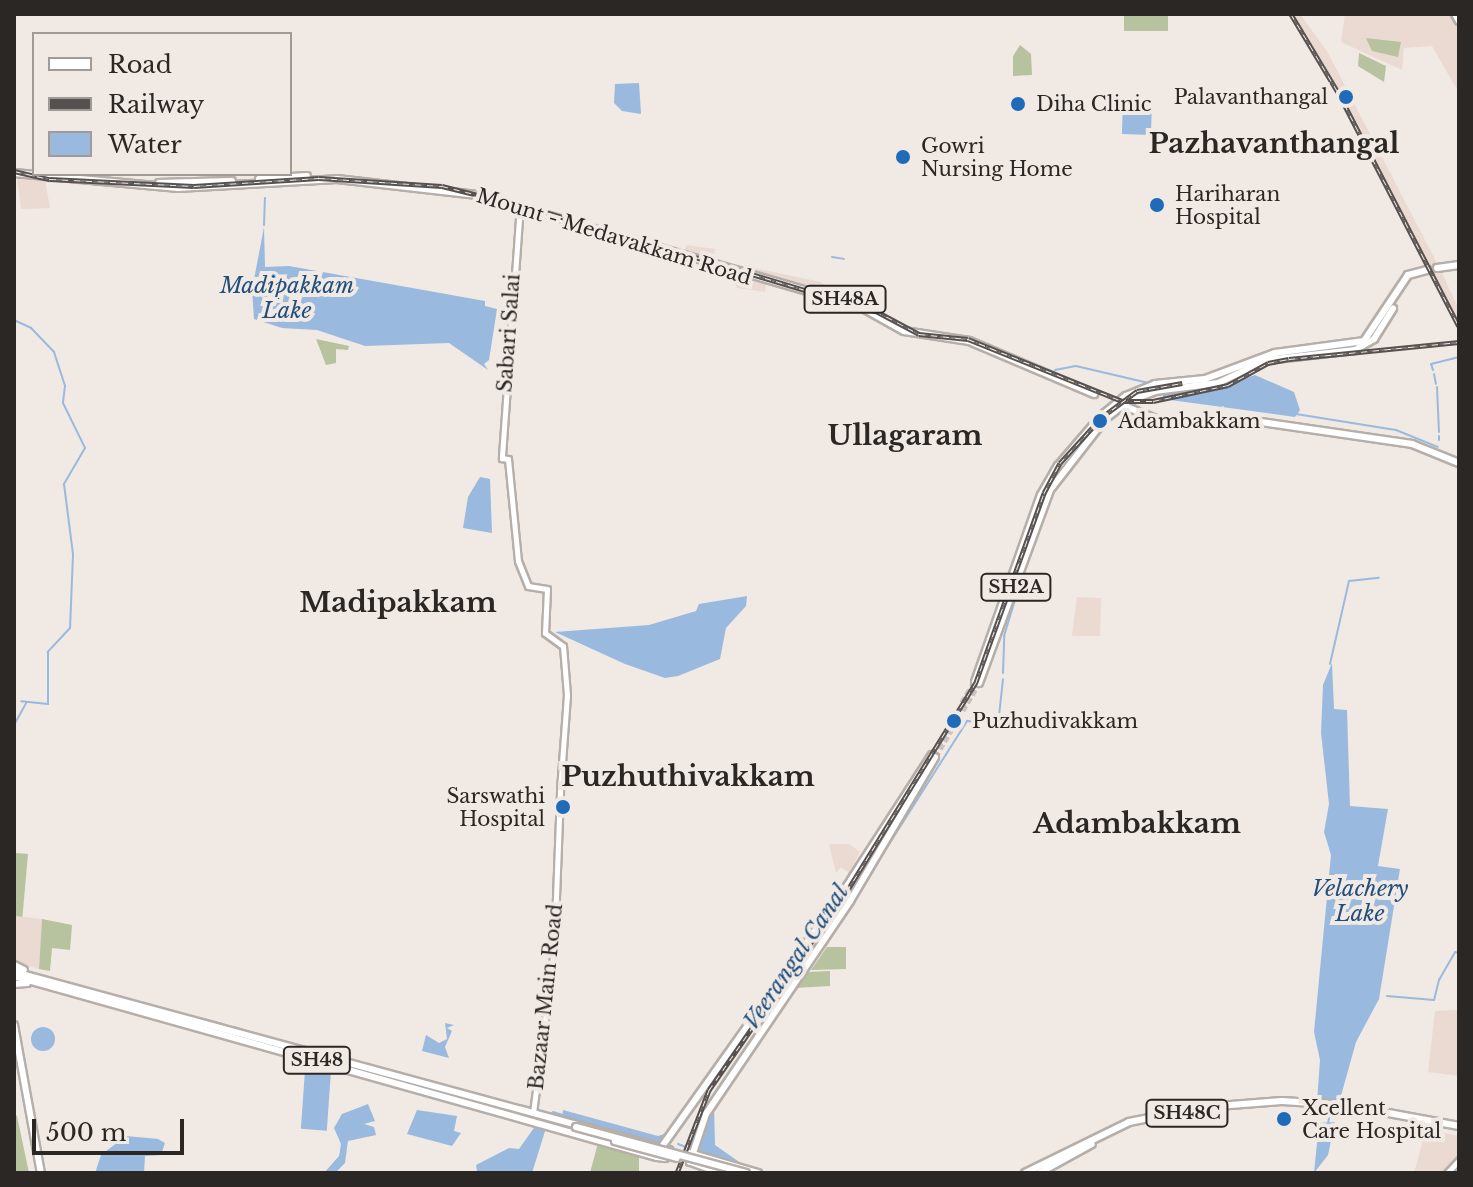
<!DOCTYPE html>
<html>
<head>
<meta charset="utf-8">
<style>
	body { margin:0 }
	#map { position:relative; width:1473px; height:1187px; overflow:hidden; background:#f1e9e4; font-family:"Libre Baskerville",serif }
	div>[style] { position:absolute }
	.built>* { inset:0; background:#eadad1 }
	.green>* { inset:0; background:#b7c29e; transform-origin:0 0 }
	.water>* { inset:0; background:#99bade; transform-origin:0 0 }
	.round { border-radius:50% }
	.stream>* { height:2px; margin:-1px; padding:0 1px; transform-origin:1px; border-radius:1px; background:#99bade }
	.river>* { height:5px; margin:-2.5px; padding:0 2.5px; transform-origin:2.5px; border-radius:2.5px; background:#99bade }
	.primary-tunnel>* { height:6px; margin-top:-3px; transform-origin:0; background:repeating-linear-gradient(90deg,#c9c2be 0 6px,transparent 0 9px) }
	.roads { filter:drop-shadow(2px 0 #b6aea9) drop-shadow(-2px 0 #b6aea9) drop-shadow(0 2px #b6aea9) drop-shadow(0 -2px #b6aea9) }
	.secondary>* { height:5px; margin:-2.5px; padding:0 2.5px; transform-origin:2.5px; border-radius:2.5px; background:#fff }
	.primary>* { height:6px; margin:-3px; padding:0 3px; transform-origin:3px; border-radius:3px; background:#fff }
	.rail>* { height:5px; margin-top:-2.5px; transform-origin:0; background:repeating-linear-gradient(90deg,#f1e9e4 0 6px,#56514f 0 12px); box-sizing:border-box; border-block:2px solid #56514f }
	.bridges { filter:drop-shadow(2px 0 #b6aea9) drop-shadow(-2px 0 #b6aea9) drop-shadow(0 2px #b6aea9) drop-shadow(0 -2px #b6aea9) }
	.primary-bridge>* { height:6px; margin:-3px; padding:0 3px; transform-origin:3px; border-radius:3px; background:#fff }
	.dots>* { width:22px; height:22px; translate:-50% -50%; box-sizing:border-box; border:4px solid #f1e9e4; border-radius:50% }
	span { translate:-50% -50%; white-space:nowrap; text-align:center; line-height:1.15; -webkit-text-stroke:8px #f1e9e4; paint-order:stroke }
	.shield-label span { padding:2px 6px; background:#f1e9e4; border:2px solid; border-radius:6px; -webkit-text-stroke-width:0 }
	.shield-label { font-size:18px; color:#2a2725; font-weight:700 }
	.poi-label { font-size:20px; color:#2a2725 }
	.right { translate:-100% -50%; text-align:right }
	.left { translate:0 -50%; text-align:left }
	.street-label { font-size:20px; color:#2a2725 }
	.water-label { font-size:22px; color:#204f7d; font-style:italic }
	.district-label { font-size:28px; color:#2a2725; font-weight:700 }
	.frame { position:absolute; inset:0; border:16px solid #2a2725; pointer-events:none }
	.legend { position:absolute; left:32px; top:32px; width:260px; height:144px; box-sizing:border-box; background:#f1e9e4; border:2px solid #a19b98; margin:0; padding:10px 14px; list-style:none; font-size:24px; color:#2a2725 }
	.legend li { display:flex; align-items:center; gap:16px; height:40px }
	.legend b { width:40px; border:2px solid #a19b98 }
	.scale { position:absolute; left:32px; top:1119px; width:152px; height:36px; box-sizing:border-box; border:4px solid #2a2725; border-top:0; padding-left:10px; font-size:24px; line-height:28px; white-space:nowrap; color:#2a2725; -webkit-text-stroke:6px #f1e9e4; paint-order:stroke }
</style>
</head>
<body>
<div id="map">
	<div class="built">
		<div style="clip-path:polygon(1300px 14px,1328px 53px,1442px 273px,1459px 310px,1459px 332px,1329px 78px,1290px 16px)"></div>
		<div style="clip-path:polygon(1345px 14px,1451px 14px,1459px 26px,1459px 93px,1432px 46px,1404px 48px,1402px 70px,1341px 42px)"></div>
		<div style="clip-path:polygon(17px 177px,45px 180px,50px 208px,21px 209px)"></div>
		<div style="clip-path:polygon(686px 245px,715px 249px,713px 258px,720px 261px,821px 282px,839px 297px,684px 255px)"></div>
		<div style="clip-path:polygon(682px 259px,766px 283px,765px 292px,737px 288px,734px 280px,682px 266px)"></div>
		<div style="clip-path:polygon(1077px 597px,1101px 598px,1100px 636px,1072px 636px)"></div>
		<div style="clip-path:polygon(829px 844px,849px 844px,860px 852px,849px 873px,841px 867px,836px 873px)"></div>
		<div style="clip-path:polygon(15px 916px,42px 919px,39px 969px,16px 962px)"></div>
		<div style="clip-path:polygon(1459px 1010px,1459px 1076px,1428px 1072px,1435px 1011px)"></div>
		<div style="clip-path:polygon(1426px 1129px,1459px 1136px,1459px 1158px,1445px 1172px,1414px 1173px)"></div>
	</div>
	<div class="green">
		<div style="left:1124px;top:14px;width:44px;height:17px"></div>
		<div style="clip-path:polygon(1366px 38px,1401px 42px,1398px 57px,1372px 51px)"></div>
		<div style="clip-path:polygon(1020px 45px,1031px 54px,1032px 75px,1013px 76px,1013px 56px)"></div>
		<div style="clip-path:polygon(1359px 53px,1386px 66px,1384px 82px,1358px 66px)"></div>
		<div style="clip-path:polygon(316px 339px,349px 346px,348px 350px,336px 349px,336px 363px,326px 365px)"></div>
		<div style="left:16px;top:853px;width:12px;height:63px;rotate:5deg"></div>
		<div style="clip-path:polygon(42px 919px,72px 925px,70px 950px,52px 948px,50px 971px,39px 969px)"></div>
		<div style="clip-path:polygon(827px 947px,846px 947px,846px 969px,811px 970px)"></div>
		<div style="clip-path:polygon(830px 971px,830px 986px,795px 988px,809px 972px)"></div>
		<div style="clip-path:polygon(14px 1113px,17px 1116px,29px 1173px,14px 1173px)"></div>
		<div style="clip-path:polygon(598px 1143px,639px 1155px,639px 1173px,590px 1173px)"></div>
	</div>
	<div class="water">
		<div style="clip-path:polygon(639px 83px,641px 114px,622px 111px,614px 103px,615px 84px)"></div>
		<div style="left:1123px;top:102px;width:29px;height:32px;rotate:2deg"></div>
		<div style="clip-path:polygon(264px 227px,265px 267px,289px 266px,485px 301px,485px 306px,497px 309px,489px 360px,484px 364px,488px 370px,449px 343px,365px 346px,317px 330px,282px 328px,254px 319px,252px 290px)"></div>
		<div style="clip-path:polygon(1255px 375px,1294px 392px,1300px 410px,1295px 417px,1163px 399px,1163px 394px,1210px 390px)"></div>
		<div style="clip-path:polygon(480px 477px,490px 479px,492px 533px,463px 528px,468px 497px)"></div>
		<div style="clip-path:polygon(747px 596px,746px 606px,726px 628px,720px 659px,678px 676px,665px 678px,625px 664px,555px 632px,649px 625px,696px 611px,699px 604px)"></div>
		<div style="clip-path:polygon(1332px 663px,1334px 709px,1347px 710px,1350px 806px,1388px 809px,1378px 866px,1400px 869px,1379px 999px,1356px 1042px,1339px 1103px,1317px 1102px,1320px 1060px,1314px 1032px,1331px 855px,1324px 832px,1329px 804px,1321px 733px,1323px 685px)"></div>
		<div style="clip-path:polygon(445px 1023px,454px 1025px,447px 1028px,452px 1031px,445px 1047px,449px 1058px,422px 1051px,426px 1035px,439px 1043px,447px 1039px)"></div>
		<div class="round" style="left:31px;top:1027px;width:24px;height:24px"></div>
		<div style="left:305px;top:1070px;width:26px;height:59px;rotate:4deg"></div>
		<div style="clip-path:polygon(368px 1104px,375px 1121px,364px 1124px,374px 1127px,376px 1135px,348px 1141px,345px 1163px,335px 1173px,324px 1173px,339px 1156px,341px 1144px,334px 1128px,342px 1114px)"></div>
		<div style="clip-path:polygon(714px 1104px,715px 1145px,745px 1166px,693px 1152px)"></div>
		<div style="clip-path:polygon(417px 1110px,457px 1116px,454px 1131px,461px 1133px,452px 1146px,407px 1134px)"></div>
		<div style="clip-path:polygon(563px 1110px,658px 1136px,670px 1132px,662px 1144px,562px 1118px)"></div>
		<div style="clip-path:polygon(1335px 1122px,1328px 1155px,1314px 1173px,1319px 1123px)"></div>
		<div style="clip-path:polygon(536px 1125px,546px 1128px,532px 1173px,477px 1171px,476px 1165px,509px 1148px,519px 1149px)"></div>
		<div style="clip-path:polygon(126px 1136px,158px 1139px,165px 1143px,161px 1155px,145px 1156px,144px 1173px,95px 1173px,101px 1155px)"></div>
	</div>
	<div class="stream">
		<div style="left:264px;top:225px;width:27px;rotate:-88deg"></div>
		<div style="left:832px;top:257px;width:12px;rotate:9deg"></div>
		<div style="left:14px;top:320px;width:19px;rotate:25deg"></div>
		<div style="left:31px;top:328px;width:33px;rotate:46deg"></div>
		<div style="left:54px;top:352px;width:36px;rotate:72deg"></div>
		<div style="left:65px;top:386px;width:17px;rotate:97deg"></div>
		<div style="left:63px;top:403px;width:50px;rotate:63.9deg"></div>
		<div style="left:85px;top:448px;width:42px;rotate:120.3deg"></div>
		<div style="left:64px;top:484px;width:71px;rotate:82.7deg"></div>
		<div style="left:73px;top:554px;width:74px;rotate:92.3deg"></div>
		<div style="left:70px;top:628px;width:33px;rotate:133deg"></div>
		<div style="left:48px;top:652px;width:52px;rotate:90deg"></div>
		<div style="left:48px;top:704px;width:27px;rotate:-174deg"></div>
		<div style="left:1055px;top:370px;width:21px;rotate:-11deg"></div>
		<div style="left:1076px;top:366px;width:79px;rotate:13.2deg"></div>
		<div style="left:1433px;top:370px;width:6px;rotate:-108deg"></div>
		<div style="left:1431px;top:364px;width:29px;rotate:-14deg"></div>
		<div style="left:1434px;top:374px;width:10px;rotate:79deg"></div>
		<div style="left:1437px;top:387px;width:45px;rotate:87.5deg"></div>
		<div style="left:1296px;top:414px;width:101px;rotate:9.1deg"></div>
		<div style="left:1396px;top:430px;width:45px;rotate:22deg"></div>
		<div style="left:1439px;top:440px;width:4px;rotate:-90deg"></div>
		<div style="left:1330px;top:664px;width:85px;rotate:-77.1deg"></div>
		<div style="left:1349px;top:581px;width:30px;rotate:-6deg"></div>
		<div style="left:1003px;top:673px;width:37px;rotate:-88deg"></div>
		<div style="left:1004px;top:636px;width:39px;rotate:-73deg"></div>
		<div style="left:14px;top:725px;width:25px;rotate:-61deg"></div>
		<div style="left:858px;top:893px;width:204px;rotate:-57.6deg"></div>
		<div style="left:967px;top:721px;width:31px;rotate:7deg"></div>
		<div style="left:998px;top:725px;width:46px;rotate:-83.8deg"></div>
		<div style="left:796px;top:986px;width:93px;rotate:-56deg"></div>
		<div style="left:1387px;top:996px;width:47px;rotate:4.9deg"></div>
		<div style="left:1434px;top:1000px;width:21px;rotate:-76deg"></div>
		<div style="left:1439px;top:980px;width:32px;rotate:-60deg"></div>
		<div style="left:1455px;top:952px;width:4px;rotate:14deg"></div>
		<div style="left:180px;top:1013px;width:16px;rotate:14deg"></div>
		<div style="left:200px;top:1018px;width:23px;rotate:15deg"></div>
		<div style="left:234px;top:1027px;width:14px;rotate:17deg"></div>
		<div style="left:553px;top:1112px;width:10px;rotate:17deg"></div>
		<div style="left:1328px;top:1124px;width:11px;rotate:-80deg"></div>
		<div style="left:678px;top:1144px;width:14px;rotate:21deg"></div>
	</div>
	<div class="river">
		<div style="left:393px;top:1173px;width:14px"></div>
	</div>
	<div class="primary-tunnel">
		<div style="left:1429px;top:272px;width:9px;rotate:-6deg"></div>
		<div style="left:962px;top:703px;width:25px;rotate:-58deg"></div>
		<div style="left:935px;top:757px;width:86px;rotate:-59.3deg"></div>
	</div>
	<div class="roads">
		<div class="secondary">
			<div style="left:520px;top:205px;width:254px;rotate:94.1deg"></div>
			<div style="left:502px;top:458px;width:6px;rotate:9deg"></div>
			<div style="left:508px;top:459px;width:102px;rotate:84.4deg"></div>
			<div style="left:518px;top:561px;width:27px;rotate:68deg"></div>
			<div style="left:528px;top:586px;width:19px;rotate:9deg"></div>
			<div style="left:547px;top:589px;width:44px;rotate:92.6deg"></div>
			<div style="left:545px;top:633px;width:22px;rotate:36deg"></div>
			<div style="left:563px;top:646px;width:49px;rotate:85.3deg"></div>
			<div style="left:567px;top:695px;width:96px;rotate:94.2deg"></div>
			<div style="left:533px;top:1113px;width:165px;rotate:-82.7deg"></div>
			<div style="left:554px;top:949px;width:159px;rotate:-87.8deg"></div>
			<div style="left:1447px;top:1173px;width:18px;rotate:-47deg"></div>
		</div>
		<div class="primary">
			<div style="left:1455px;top:14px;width:8px;rotate:60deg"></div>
			<div style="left:14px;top:173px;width:165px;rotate:5.2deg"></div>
			<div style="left:178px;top:188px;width:159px;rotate:-3.2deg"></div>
			<div style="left:337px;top:179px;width:141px;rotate:6.5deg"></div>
			<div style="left:477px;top:195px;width:398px;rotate:16.2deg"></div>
			<div style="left:859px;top:306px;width:51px;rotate:29.1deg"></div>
			<div style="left:904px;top:331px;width:66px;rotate:8.7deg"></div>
			<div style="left:969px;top:341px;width:136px;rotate:23deg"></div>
			<div style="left:259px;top:179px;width:48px;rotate:-3.6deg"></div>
			<div style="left:159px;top:183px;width:73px;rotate:-1.6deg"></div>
			<div style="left:1437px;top:268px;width:22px;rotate:-8deg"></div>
			<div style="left:1122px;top:405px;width:57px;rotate:22.5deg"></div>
			<div style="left:1175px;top:427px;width:39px;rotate:-12deg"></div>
			<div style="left:1213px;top:419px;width:48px;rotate:3.6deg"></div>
			<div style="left:1261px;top:422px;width:153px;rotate:8.3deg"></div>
			<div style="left:1412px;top:444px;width:51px;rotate:22deg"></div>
			<div style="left:975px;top:682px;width:198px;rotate:-70.6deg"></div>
			<div style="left:1041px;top:495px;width:34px;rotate:-60deg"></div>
			<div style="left:1058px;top:466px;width:66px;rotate:-49.3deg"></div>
			<div style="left:1101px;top:416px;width:32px;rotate:-39deg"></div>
			<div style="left:1126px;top:396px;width:31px;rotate:-22deg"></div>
			<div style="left:1155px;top:384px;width:50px;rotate:-5.7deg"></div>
			<div style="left:1205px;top:379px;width:75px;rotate:-20.4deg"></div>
			<div style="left:1275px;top:353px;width:90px;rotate:-7.7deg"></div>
			<div style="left:1364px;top:341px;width:79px;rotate:-56.3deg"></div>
			<div style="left:1408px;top:275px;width:20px;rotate:-15deg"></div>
			<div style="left:979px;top:683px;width:206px;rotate:-69.8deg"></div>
			<div style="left:1050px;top:490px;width:90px;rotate:-52.2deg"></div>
			<div style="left:1105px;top:419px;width:28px;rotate:-38deg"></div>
			<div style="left:1127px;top:402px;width:30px;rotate:-21deg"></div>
			<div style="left:1155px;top:391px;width:64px;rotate:-7.2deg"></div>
			<div style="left:1218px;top:383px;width:54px;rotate:-25.1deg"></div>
			<div style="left:1267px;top:360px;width:89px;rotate:-6.5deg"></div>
			<div style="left:1355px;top:350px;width:22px;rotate:-30deg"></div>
			<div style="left:1374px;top:339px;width:36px;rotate:-58deg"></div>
			<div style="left:14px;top:965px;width:11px;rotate:27deg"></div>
			<div style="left:14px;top:972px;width:679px;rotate:15.2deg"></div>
			<div style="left:669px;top:1150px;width:9px;rotate:117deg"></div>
			<div style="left:665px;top:1158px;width:8px;rotate:-173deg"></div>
			<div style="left:657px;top:1157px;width:668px;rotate:-164.28deg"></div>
			<div style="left:14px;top:984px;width:13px;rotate:-4deg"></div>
			<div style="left:14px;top:1025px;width:150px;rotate:79.7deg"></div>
			<div style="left:1333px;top:1108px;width:24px;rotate:5deg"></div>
			<div style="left:663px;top:1145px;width:325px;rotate:-54.6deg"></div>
			<div style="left:851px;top:880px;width:149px;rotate:-57.1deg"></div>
			<div style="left:689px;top:1153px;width:72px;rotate:16.2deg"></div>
			<div style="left:721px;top:1173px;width:33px;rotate:-160deg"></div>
			<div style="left:690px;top:1162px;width:51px;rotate:-71.6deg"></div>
			<div style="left:706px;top:1114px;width:257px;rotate:-55.9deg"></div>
			<div style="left:850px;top:901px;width:167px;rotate:-59.4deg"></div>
			<div style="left:1025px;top:1173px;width:116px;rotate:-26.1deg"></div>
			<div style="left:1129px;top:1122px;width:77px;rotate:-11.2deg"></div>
			<div style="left:1205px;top:1107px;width:77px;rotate:-4.5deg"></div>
			<div style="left:1282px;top:1101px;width:63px;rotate:3.6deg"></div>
			<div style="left:1345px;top:1105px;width:116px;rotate:10.4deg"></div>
			<div style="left:1039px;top:1173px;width:60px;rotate:-28.7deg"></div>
		</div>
	</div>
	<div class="rail">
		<div style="left:1291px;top:14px;width:93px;rotate:59deg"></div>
		<div style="left:1339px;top:94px;width:261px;rotate:62.7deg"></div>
		<div style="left:14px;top:171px;width:37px;rotate:13deg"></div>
		<div style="left:50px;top:179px;width:144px;rotate:2.8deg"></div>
		<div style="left:194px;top:186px;width:125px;rotate:-3.7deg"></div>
		<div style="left:319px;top:178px;width:123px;rotate:3.7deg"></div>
		<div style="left:442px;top:186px;width:96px;rotate:13.9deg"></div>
		<div style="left:535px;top:209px;width:356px;rotate:16.7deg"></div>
		<div style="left:876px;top:311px;width:49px;rotate:28.1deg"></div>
		<div style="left:919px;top:334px;width:49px;rotate:5.8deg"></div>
		<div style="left:968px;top:339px;width:166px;rotate:21.9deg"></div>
		<div style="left:1122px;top:401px;width:31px"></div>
		<div style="left:1153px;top:401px;width:77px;rotate:-12deg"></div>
		<div style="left:1228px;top:385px;width:46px;rotate:-28.8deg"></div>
		<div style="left:1268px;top:363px;width:21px;rotate:-11deg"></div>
		<div style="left:1289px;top:359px;width:171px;rotate:-5.7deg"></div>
		<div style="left:677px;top:1173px;width:89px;rotate:-68.9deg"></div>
		<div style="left:709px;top:1090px;width:242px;rotate:-55.3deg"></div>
		<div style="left:847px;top:891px;width:246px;rotate:-58.3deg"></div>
		<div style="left:976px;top:682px;width:201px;rotate:-70.2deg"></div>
		<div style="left:1044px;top:493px;width:34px;rotate:-62deg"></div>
		<div style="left:1060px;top:463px;width:62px;rotate:-47.6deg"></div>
		<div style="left:1102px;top:417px;width:44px;rotate:-36.6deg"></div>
		<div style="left:1137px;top:391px;width:46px;rotate:-10.1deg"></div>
	</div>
	<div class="bridges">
		<div class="primary-bridge">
			<div style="left:576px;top:1127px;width:176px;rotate:15.1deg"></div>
			<div style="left:615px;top:1141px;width:64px;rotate:15.3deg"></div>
		</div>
	</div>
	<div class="dots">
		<div style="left:1346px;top:97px;background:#1f6bba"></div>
		<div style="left:1018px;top:104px;background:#1f6bba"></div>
		<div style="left:903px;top:157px;background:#1f6bba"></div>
		<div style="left:1157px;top:205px;background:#1f6bba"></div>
		<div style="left:1100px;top:421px;background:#1f6bba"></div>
		<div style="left:954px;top:721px;background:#1f6bba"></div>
		<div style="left:563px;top:807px;background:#1f6bba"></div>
		<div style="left:1284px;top:1119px;background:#1f6bba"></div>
	</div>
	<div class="shield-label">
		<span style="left:845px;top:299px">SH48A</span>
		<span style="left:1016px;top:587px">SH2A</span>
		<span style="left:317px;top:1060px">SH48</span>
		<span style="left:1187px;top:1113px">SH48C</span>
	</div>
	<div class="poi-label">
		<span class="right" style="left:1328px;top:97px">Palavanthangal</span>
		<span class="left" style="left:1036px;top:104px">Diha Clinic</span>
		<span class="left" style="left:921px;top:158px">Gowri<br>Nursing Home</span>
		<span class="left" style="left:1175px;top:206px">Hariharan<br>Hospital</span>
		<span class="left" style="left:1118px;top:421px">Adambakkam</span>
		<span class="left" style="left:972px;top:721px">Puzhudivakkam</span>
		<span class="right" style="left:545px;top:808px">Sarswathi<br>Hospital</span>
		<span class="left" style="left:1302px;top:1120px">Xcellent<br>Care Hospital</span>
	</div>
	<div class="street-label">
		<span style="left:614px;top:237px;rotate:17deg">Mount - Medavakkam Road</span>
		<span style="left:509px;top:333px;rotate:-86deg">Sabari Salai</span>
		<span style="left:546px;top:997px;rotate:-84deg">Bazaar Main Road</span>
	</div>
	<div class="water-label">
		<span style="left:287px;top:298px">Madipakkam<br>Lake</span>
		<span style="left:1360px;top:901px">Velachery<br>Lake</span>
		<span style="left:796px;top:957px;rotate:-56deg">Veerangal Canal</span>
	</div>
	<div class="district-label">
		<span style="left:1274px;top:144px">Pazhavanthangal</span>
		<span style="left:905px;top:436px">Ullagaram</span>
		<span style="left:398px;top:603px">Madipakkam</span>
		<span style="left:688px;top:777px">Puzhuthivakkam</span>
		<span style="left:1137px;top:824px">Adambakkam</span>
	</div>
	<div class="frame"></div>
	<ul class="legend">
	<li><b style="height:10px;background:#fff"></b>Road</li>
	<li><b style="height:10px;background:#56514f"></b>Railway</li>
	<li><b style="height:22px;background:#99bade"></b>Water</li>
	</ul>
	<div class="scale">500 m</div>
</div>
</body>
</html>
